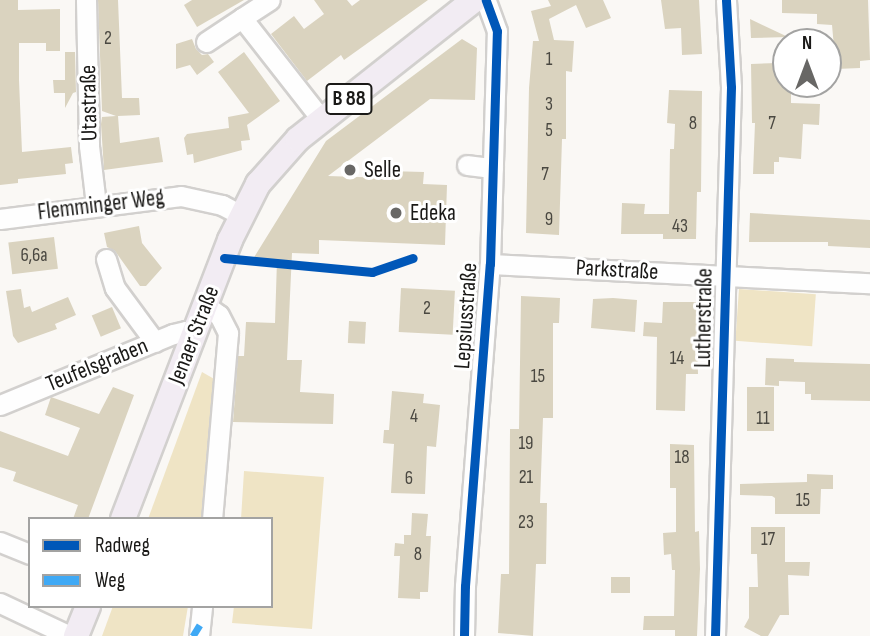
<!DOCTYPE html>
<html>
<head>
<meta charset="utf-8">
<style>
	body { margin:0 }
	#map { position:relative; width:870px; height:636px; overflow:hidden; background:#faf8f5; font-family:"Sofia Sans Condensed",sans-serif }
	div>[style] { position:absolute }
	.green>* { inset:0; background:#efe4c5; transform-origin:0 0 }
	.building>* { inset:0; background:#dad3bf; transform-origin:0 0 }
	.roads { filter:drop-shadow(2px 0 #d2d0ce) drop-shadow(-2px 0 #d2d0ce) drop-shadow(0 2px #d2d0ce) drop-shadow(0 -2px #d2d0ce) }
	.minor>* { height:19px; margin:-9.5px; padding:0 9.5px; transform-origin:9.5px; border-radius:9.5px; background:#fefefe }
	.major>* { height:24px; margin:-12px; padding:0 12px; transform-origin:12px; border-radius:12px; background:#f2ecf3 }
	.quiet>* { height:7px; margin-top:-3.5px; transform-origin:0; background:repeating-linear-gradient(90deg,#3fa9f5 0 14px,transparent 0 21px) }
	.cycleway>* { height:9px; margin:-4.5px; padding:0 4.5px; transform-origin:4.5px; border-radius:4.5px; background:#0057b8 }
	.dots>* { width:19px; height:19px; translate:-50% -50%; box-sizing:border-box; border:4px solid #fff; border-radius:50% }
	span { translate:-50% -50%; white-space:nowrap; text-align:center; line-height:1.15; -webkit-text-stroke:6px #fff; paint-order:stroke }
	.number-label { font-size:19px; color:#4a4841 }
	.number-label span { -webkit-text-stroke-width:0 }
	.shield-label span { padding:2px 5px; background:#fff; border:2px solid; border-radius:5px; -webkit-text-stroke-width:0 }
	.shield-label { font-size:21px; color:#1a1917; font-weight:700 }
	.street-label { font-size:23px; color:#1a1917 }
	.poi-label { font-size:23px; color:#1a1917 }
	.left { translate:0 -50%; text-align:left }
	.legend { position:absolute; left:28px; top:517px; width:245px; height:91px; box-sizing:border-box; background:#fff; border:2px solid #a3a3a2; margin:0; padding:9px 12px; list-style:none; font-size:21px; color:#1a1917 }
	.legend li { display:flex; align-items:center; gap:14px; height:35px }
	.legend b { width:35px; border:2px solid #a3a3a2 }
	.north { position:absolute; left:772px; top:28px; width:70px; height:70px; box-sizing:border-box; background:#fff; border:2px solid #a3a3a2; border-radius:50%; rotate:0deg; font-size:19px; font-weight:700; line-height:28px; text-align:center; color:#1a1917 }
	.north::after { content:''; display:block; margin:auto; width:24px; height:32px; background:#686765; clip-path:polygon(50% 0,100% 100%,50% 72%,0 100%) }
</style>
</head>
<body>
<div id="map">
	<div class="green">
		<div style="left:739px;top:289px;width:77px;height:52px;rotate:4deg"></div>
		<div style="clip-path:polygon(202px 372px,216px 380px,202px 519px,148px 519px)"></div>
		<div style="clip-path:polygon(244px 471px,324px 477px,312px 629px,232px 623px,234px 606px,271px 606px,271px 519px,241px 519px)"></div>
		<div style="clip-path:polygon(113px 606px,188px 606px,183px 636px,102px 636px)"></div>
	</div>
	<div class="building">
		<div style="clip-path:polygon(0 0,18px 0,18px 10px,60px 9px,60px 51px,46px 51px,46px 43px,19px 43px,19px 80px,22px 152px,71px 147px,73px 163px,65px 164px,66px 174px,18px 179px,18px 183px,0 185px)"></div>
		<div style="clip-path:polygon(98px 0,118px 0,122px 98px,139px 98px,140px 115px,118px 116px,120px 143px,159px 137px,163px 162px,104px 170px,101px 124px,102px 117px,116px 116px,102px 111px)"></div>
		<div style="clip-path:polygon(192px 0,244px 0,197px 27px,184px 5px)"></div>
		<div style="clip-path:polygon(314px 0,347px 0,352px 6px,360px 0,428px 0,344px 60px,341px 55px,307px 81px,271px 34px,294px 16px,304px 29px,324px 14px)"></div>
		<div style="clip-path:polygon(548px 0,603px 0,611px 18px,586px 28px,576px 5px,549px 19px,554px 40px,574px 41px,572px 72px,566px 71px,566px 139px,562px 139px,559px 235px,526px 233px,529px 88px,533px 41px,539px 41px,531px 11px,551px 6px)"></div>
		<div style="clip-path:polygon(661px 0,699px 0,702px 54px,682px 55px,681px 28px,665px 29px)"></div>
		<div style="clip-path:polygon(782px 0,868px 0,870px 60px,860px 61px,860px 68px,836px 69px,832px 25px,817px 24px,817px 14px,782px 13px)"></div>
		<div style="clip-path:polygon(750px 19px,788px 37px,751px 38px)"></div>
		<div style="clip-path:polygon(192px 39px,196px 49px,202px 55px,208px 54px,214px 62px,197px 75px,190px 65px,176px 69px,176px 44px)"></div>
		<div style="clip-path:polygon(462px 39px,477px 48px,475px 100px,430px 99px,328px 176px,387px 178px,387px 171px,424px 172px,423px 184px,447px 185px,445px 245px,319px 240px,319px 254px,292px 253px,287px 360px,302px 360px,300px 392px,334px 394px,333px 424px,233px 422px,238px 356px,244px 356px,246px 322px,275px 323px,277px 260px,253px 259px,326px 141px)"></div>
		<div style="clip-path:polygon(65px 52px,75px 52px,76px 92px,73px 93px,65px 108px,65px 93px,54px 93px,53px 80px,65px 80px)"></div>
		<div style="clip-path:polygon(244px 52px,280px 101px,247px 125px,250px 140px,241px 141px,242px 150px,194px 163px,193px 154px,187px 155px,184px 138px,187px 134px,229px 128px,228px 117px,249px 113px,218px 72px)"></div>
		<div style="clip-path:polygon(777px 63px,778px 76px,786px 76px,786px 84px,791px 84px,791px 103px,820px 104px,819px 125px,803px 124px,801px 159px,779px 157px,779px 162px,774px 162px,774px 174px,753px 174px,755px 123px,752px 123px,751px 64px)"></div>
		<div style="clip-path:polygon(669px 90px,702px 91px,701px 192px,697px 192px,696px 239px,663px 239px,663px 234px,621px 234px,622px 203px,645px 204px,644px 214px,669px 214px,670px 149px,674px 149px,675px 124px,667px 123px)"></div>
		<div style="clip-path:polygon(750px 213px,870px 220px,870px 248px,828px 246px,828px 242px,749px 242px)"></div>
		<div style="clip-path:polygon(139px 226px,142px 243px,162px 268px,146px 286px,140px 286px,115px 251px,107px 247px,104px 233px)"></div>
		<div style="left:54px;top:237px;width:32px;height:46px;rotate:83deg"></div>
		<div style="left:401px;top:288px;width:54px;height:44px;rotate:3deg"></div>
		<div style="clip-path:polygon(21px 289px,24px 308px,30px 306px,32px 312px,68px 297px,76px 315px,55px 324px,57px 329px,18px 343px,13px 336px,6px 291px)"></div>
		<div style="clip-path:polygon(521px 296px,560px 298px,559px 323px,553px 323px,553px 418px,543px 418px,540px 503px,547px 503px,546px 564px,536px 564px,533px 636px,498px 633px,501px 574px,509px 574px,510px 429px,519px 429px)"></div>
		<div style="clip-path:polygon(613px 298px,637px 300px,635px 332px,591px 328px,593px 299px)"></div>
		<div style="clip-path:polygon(663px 302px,696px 302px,698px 374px,686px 374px,685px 411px,656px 410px,657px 337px,643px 336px,644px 322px,662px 323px)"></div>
		<div style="left:112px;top:307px;width:23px;height:22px;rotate:67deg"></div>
		<div style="left:349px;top:321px;width:17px;height:22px;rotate:3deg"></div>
		<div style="clip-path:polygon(766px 358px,794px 359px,794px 362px,870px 364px,870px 401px,811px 400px,811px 394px,805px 394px,805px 382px,779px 381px,779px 386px,765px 385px)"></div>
		<div style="clip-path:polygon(113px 387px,134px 395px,88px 519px,73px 519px,78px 505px,13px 481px,16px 472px,0 467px,0 431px,68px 456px,80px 428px,45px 415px,51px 397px,99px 414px)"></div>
		<div style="left:747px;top:387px;width:27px;height:44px"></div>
		<div style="clip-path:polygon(392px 391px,424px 394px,423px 403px,440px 405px,436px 447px,427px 446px,425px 494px,391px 493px,394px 444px,383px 443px,384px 430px,389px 430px)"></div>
		<div style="clip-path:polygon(670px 444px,694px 445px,695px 532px,699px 531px,700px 569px,697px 636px,675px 636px,675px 630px,643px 630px,644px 616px,674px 616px,675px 570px,672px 570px,671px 554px,664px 555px,663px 533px,676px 532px,676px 488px,670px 488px)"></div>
		<div style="clip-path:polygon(807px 474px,833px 475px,833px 489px,821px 489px,820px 514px,775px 514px,775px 498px,772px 496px,740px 495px,740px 484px,807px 482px)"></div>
		<div style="clip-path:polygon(412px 513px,428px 514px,426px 536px,431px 536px,428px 592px,420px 592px,420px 599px,398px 598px,400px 556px,394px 556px,395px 543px,404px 544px,404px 535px,411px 535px)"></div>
		<div style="clip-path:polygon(751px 527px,785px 527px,785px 562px,810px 562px,809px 576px,788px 575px,789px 615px,780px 615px,768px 636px,761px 636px,744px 627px,749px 618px,749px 587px,758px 587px,757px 554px,751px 554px)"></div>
		<div style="left:611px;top:577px;width:19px;height:16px"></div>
	</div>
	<div class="roads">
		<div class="minor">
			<div style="left:86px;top:0;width:146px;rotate:88.8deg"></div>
			<div style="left:89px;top:146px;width:59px;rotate:83.2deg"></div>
			<div style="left:242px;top:18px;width:33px;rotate:-33deg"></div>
			<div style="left:206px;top:42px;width:43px;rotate:-33.7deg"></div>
			<div style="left:242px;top:18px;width:130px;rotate:51.9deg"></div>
			<div style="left:467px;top:165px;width:26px;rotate:7deg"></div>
			<div style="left:0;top:219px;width:182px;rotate:-7.2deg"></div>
			<div style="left:181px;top:196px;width:42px;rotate:12.4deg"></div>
			<div style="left:222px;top:205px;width:21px;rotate:28deg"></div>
			<div style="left:106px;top:259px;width:30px;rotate:73deg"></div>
			<div style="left:115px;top:288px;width:67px;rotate:53.5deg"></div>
			<div style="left:490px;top:264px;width:380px;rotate:2.9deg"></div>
			<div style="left:205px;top:305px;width:17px;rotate:36deg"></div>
			<div style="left:219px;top:315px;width:20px;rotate:63deg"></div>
			<div style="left:228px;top:333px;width:187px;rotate:94.9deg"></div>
			<div style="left:0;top:405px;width:187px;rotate:-22.3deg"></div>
			<div style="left:173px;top:334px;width:13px;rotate:-13deg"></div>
			<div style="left:186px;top:331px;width:9px;rotate:27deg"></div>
			<div style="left:0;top:542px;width:32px;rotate:22deg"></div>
			<div style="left:0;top:603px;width:77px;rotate:25.2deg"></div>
			<div style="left:199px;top:636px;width:30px;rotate:-84deg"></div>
			<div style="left:464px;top:636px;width:50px;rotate:-88.9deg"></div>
			<div style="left:465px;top:586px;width:323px;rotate:-85.6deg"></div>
			<div style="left:490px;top:264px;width:233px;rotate:-88.3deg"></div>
			<div style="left:497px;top:31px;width:33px;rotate:-110deg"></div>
			<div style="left:715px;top:636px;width:549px;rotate:-88.33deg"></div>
			<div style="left:731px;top:87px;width:87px;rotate:-93.3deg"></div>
		</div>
		<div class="major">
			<div style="left:123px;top:519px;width:299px;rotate:-69deg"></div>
			<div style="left:230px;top:240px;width:63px;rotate:-63.4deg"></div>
			<div style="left:258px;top:184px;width:60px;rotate:-48.4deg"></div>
			<div style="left:298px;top:139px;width:224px;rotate:-38.3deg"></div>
			<div style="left:76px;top:636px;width:32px;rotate:-68deg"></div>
		</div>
	</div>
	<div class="quiet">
		<div style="left:193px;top:636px;width:13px;rotate:-58deg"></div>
	</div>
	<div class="cycleway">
		<div style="left:224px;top:258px;width:149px;rotate:5.4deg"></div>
		<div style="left:372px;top:272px;width:43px;rotate:-18.9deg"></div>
		<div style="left:464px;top:636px;width:50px;rotate:-88.9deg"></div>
		<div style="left:465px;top:586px;width:323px;rotate:-85.6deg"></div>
		<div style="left:490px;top:264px;width:233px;rotate:-88.3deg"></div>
		<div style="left:497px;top:31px;width:33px;rotate:-110deg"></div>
		<div style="left:715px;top:636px;width:549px;rotate:-88.33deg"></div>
		<div style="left:731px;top:87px;width:87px;rotate:-93.3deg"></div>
	</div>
	<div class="dots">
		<div style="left:350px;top:170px;background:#686765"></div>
		<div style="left:396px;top:213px;background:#686765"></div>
	</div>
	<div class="number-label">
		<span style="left:108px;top:39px">2</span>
		<span style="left:549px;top:60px">1</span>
		<span style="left:549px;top:105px">3</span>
		<span style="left:693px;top:124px">8</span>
		<span style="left:772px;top:124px">7</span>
		<span style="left:549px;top:131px">5</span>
		<span style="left:545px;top:175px">7</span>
		<span style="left:549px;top:220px">9</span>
		<span style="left:680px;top:227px">43</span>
		<span style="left:34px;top:256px">6,6a</span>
		<span style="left:427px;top:309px">2</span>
		<span style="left:677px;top:359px">14</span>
		<span style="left:538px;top:377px">15</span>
		<span style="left:414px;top:417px">4</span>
		<span style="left:763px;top:419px">11</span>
		<span style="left:526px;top:444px">19</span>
		<span style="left:682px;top:458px">18</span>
		<span style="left:526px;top:478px">21</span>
		<span style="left:409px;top:479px">6</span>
		<span style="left:803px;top:501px">15</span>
		<span style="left:526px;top:523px">23</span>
		<span style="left:768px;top:540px">17</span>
		<span style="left:418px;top:555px">8</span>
	</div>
	<div class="shield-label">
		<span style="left:349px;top:99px">B 88</span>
	</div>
	<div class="street-label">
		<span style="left:89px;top:103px;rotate:-91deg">Utastraße</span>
		<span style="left:101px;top:205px;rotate:-7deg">Flemminger Weg</span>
		<span style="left:617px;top:270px;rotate:3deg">Parkstraße</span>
		<span style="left:466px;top:316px;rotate:-86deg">Lepsiusstraße</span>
		<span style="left:704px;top:318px;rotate:-89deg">Lutherstraße</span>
		<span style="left:194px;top:335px;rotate:-69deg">Jenaer Straße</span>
		<span style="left:97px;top:365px;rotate:-22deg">Teufelsgraben</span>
	</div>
	<div class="poi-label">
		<span class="left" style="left:364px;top:170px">Selle</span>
		<span class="left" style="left:410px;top:213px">Edeka</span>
	</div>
	<ul class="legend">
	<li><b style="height:9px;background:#0057b8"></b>Radweg</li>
	<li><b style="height:9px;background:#3fa9f5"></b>Weg</li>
	</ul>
	<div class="north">N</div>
</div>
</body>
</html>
